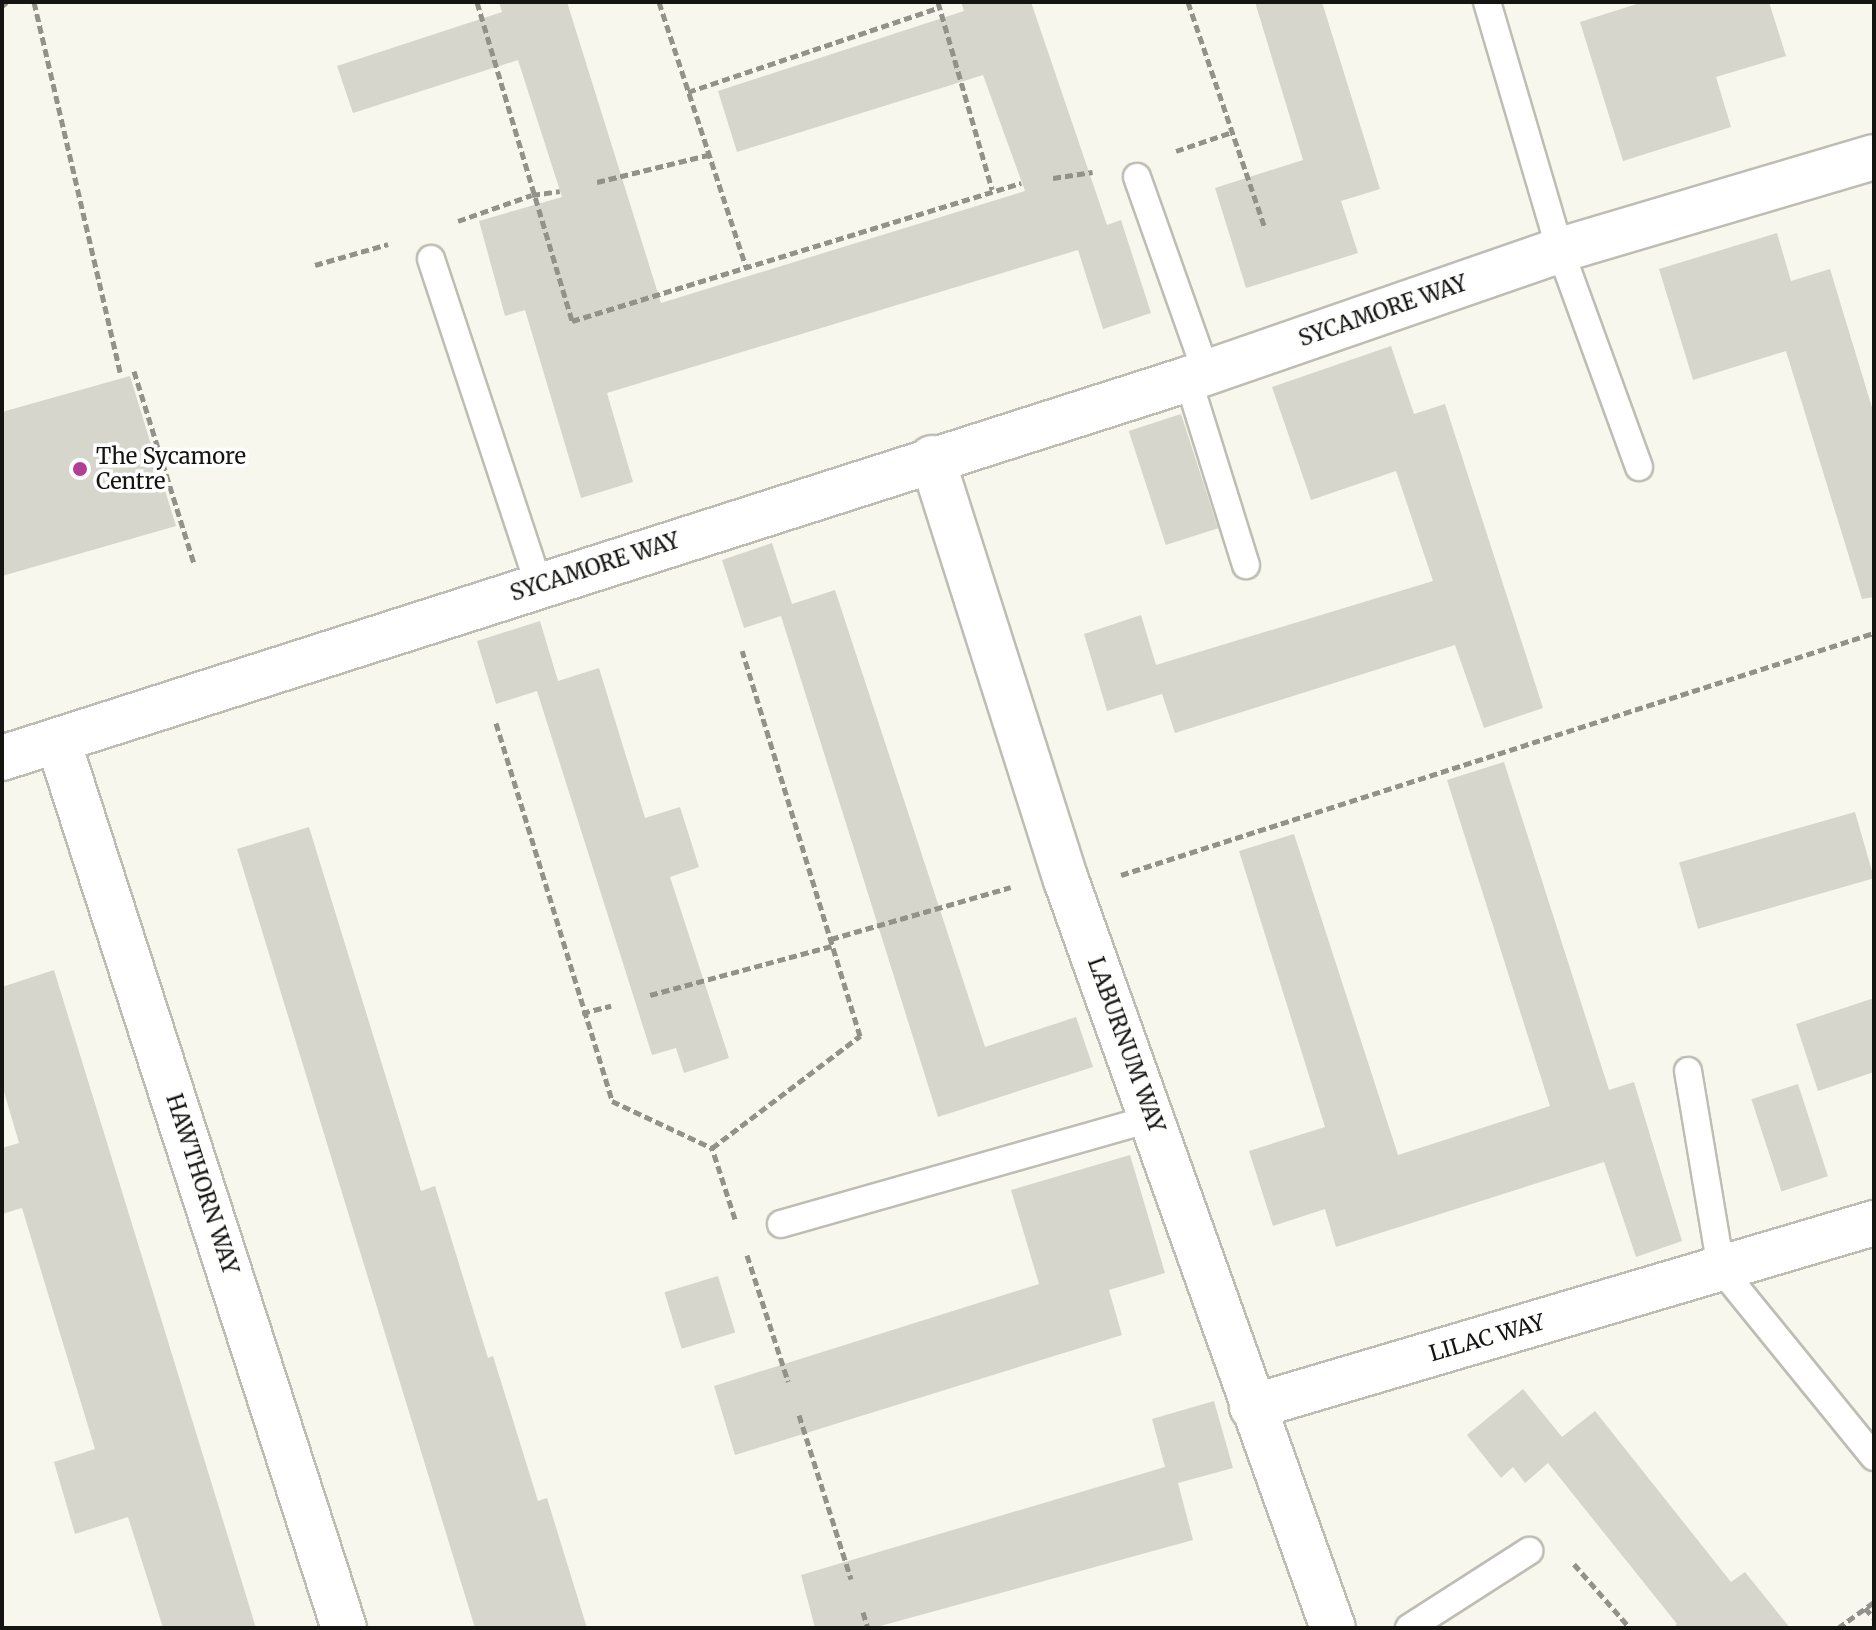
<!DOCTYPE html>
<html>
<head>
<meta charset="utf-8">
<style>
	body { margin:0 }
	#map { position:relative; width:1876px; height:1630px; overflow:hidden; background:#f7f7ed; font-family:Merriweather,serif }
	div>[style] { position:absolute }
	.building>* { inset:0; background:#d7d6cd; transform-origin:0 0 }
	.path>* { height:5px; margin-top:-2.5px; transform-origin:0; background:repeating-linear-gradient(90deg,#92928b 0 8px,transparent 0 12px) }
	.roads { filter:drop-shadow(2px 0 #bebdb4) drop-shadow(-2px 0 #bebdb4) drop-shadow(0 2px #bebdb4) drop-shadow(0 -2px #bebdb4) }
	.service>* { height:26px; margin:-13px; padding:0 13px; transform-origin:13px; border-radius:13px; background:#fff }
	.minor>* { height:44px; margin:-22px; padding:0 22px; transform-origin:22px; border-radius:22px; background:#fff }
	.dots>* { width:22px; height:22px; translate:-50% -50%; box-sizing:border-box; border:4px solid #fff; border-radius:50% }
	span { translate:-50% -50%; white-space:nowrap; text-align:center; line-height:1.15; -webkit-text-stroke:7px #fff; paint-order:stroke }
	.street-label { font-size:22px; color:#141411 }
	.poi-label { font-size:22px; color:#141411 }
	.left { translate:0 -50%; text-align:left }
	.frame { position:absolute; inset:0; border:4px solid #141411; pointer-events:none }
</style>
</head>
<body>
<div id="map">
	<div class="building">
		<div style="clip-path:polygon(499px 2px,567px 2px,661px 303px,1025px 191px,983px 75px,737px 152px,718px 91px,964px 11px,961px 2px,1031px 2px,1107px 225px,1121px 220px,1151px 313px,1103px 329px,1078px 250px,607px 393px,633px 482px,581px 498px,525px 310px,505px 316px,479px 221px,562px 197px,518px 60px,353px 113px,337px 66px,502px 12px)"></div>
		<div style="clip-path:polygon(1255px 2px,1322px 2px,1380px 189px,1341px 201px,1358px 253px,1246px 288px,1215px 188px,1303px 160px)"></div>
		<div style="clip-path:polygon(1643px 2px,1769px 2px,1786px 56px,1716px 77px,1731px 127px,1623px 161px,1580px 22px)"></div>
		<div style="clip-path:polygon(1777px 233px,1791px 281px,1830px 269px,1874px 414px,1874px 597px,1862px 599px,1786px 351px,1693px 380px,1659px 269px)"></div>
		<div style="clip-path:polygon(1391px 346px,1414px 414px,1445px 404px,1543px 708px,1484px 728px,1455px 645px,1175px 733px,1162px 694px,1107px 711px,1084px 634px,1141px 615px,1156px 665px,1433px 581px,1396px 471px,1311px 500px,1272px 387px)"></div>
		<div style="clip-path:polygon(130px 376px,176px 526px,2px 576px,2px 412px)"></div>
		<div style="left:1181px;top:414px;width:120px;height:55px;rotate:72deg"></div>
		<div style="clip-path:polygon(772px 543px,792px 604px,835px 590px,985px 1047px,1076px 1017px,1093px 1067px,938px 1117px,781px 616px,744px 628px,722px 560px)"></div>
		<div style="clip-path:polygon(540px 621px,558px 681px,599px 668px,645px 818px,680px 807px,699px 867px,670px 877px,729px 1058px,684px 1073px,676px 1048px,652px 1055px,537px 691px,496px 704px,477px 641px)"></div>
		<div style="clip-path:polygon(1504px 762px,1609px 1090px,1634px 1082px,1682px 1241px,1636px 1257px,1604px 1162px,1336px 1247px,1325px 1209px,1273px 1226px,1249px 1151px,1325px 1127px,1239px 851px,1294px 834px,1398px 1155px,1550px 1106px,1447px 780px)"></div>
		<div style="left:1855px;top:812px;width:69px;height:183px;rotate:74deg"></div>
		<div style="clip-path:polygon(309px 827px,421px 1191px,435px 1186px,488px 1358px,493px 1356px,538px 1501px,547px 1498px,587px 1628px,475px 1628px,237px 849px)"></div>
		<div style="clip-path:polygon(54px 970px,256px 1628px,163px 1628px,128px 1517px,75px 1534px,54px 1462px,95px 1449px,22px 1208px,2px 1214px,2px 1148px,19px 1143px,2px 1085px,2px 987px)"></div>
		<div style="clip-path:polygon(1874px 998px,1874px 1072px,1818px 1091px,1796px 1024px)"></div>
		<div style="left:1798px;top:1084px;width:97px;height:49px;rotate:72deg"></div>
		<div style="clip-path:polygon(1130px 1155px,1165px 1273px,1109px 1290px,1122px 1335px,735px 1455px,714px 1386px,1039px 1284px,1011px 1190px)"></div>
		<div style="left:718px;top:1276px;width:59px;height:56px;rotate:73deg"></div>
		<div style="clip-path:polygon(1523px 1389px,1562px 1437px,1595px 1411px,1731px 1582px,1745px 1572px,1790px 1628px,1673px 1628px,1677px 1624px,1548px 1463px,1525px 1483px,1513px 1467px,1501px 1478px,1467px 1435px)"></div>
		<div style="clip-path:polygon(1214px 1401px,1233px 1468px,1178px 1483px,1193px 1540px,873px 1628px,815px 1628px,801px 1575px,1165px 1467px,1152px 1419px)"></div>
	</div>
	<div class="path">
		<div style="left:34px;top:2px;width:380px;rotate:76.9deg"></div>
		<div style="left:477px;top:2px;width:333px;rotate:73.4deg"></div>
		<div style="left:572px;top:321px;width:470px;rotate:-17.1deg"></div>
		<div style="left:659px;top:2px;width:279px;rotate:71.8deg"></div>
		<div style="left:938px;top:2px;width:195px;rotate:73.9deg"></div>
		<div style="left:1188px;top:2px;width:239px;rotate:71.2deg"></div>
		<div style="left:2px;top:6px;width:6px;rotate:-39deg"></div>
		<div style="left:688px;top:92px;width:266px;rotate:-18.6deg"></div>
		<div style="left:1176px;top:151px;width:59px;rotate:-18.7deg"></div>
		<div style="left:1053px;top:178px;width:40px;rotate:-8.5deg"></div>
		<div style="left:597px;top:182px;width:114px;rotate:-13.7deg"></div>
		<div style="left:458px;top:221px;width:78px;rotate:-19.4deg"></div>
		<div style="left:532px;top:195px;width:28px;rotate:-8deg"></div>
		<div style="left:315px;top:265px;width:76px;rotate:-16deg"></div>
		<div style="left:134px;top:371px;width:202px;rotate:72.7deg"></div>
		<div style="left:496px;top:723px;width:395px;rotate:72.9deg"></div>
		<div style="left:612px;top:1101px;width:110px;rotate:25.2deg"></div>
		<div style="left:1121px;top:875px;width:791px;rotate:-17.82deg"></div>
		<div style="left:831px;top:939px;width:187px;rotate:-16.1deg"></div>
		<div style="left:650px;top:995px;width:188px;rotate:-15.1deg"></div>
		<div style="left:582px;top:1013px;width:30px;rotate:-14deg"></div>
		<div style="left:735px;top:1219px;width:75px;rotate:-107.9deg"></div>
		<div style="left:712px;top:1148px;width:186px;rotate:-37.1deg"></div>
		<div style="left:860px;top:1036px;width:403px;rotate:-107deg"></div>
		<div style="left:747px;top:1255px;width:133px;rotate:72deg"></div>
		<div style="left:799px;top:1415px;width:172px;rotate:72.4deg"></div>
		<div style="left:1574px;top:1564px;width:85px;rotate:48.8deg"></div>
		<div style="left:1865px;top:1608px;width:13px;rotate:48deg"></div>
		<div style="left:863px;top:1612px;width:17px;rotate:73deg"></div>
		<div style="left:1838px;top:1628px;width:44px;rotate:-35.8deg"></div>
	</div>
	<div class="roads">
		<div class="service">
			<div style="left:1487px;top:2px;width:259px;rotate:73.6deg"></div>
			<div style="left:1560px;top:250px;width:231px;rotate:70deg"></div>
			<div style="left:1137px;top:177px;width:207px;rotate:70.5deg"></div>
			<div style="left:431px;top:259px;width:343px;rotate:71.7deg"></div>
			<div style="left:1188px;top:379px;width:195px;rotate:72.7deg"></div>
			<div style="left:1688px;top:1071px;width:201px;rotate:80.5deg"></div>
			<div style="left:1721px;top:1269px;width:242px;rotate:50.9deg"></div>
			<div style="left:781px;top:1224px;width:387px;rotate:-15.9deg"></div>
			<div style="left:1409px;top:1628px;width:143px;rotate:-32.7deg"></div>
		</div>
		<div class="minor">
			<div style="left:932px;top:458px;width:443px;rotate:72.4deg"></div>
			<div style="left:1066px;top:880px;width:794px;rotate:70.36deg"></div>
			<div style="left:58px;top:741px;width:932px;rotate:72.13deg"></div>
			<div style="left:2px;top:758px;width:1245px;rotate:-17.72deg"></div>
			<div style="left:1188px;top:379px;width:394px;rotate:-19.1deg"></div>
			<div style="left:1560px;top:250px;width:327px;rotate:-16.5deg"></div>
			<div style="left:1252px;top:1407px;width:649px;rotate:-16.48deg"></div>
		</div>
	</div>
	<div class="dots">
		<div style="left:80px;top:469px;background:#b43e95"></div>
	</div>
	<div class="street-label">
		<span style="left:1383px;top:311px;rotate:-19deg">SYCAMORE WAY</span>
		<span style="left:595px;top:567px;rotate:-18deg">SYCAMORE WAY</span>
		<span style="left:1126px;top:1045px;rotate:70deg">LABURNUM WAY</span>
		<span style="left:202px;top:1184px;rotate:72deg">HAWTHORN WAY</span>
		<span style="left:1487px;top:1338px;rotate:-16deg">LILAC WAY</span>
	</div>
	<div class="poi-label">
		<span class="left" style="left:96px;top:469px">The Sycamore<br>Centre</span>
	</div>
	<div class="frame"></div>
</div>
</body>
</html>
